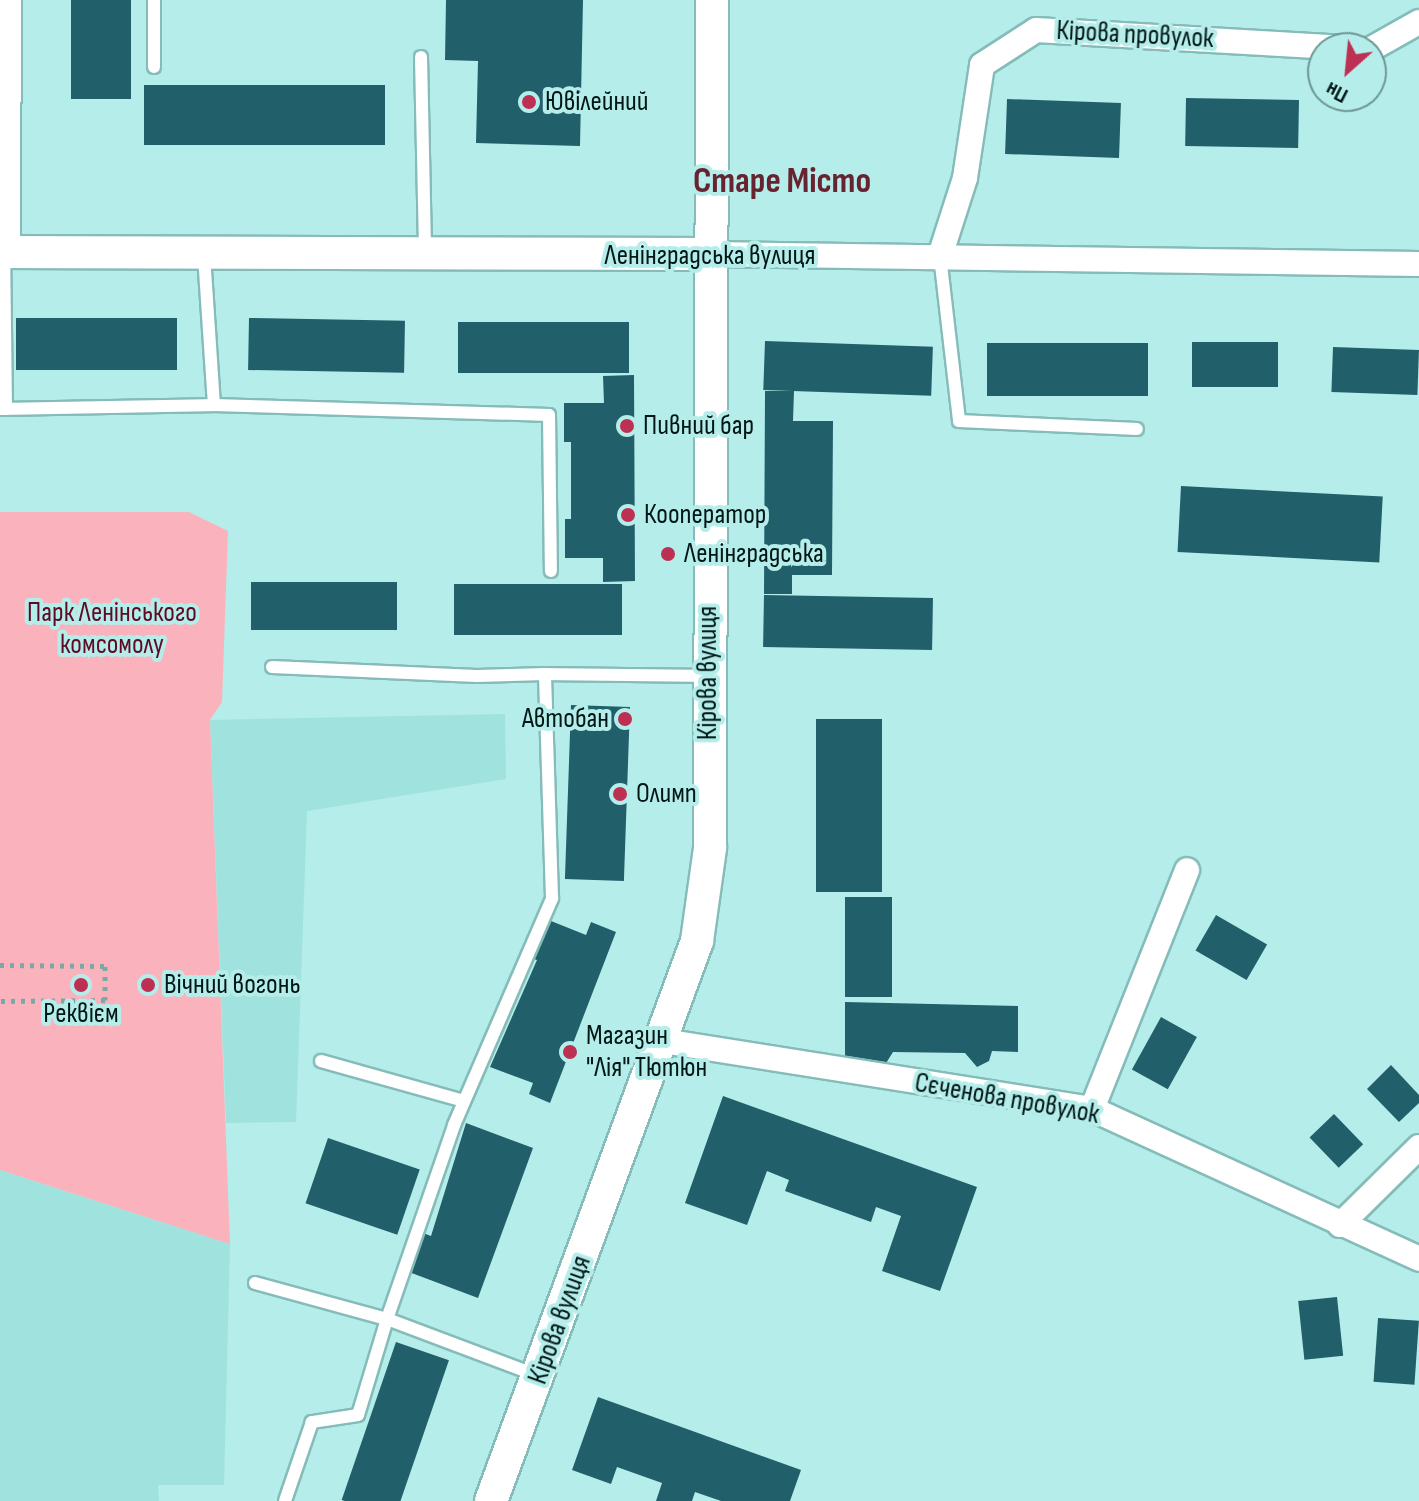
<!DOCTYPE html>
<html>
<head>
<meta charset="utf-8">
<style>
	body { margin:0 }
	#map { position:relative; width:1419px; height:1501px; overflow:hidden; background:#b5edea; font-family:"Sofia Sans Condensed",sans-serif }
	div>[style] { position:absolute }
	.built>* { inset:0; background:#a0e2de }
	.green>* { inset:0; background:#fab3bc }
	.building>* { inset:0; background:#215f6a; transform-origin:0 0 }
	.path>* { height:5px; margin-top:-2.5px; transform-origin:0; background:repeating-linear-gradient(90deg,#7ba8a5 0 4px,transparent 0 10px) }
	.roads { filter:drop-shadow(2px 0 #85bcb9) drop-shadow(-2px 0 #85bcb9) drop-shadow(0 2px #85bcb9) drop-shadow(0 -2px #85bcb9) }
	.lane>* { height:12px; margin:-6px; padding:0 6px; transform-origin:6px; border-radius:6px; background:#fff }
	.street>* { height:24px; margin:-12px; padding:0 12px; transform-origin:12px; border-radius:12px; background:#fff }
	.secondary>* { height:32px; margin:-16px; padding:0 16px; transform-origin:16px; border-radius:16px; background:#fff }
	.dots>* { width:22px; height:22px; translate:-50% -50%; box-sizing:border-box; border:4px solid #b5edea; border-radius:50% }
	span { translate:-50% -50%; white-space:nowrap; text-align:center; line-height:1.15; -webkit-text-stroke:8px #b5edea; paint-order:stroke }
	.street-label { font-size:28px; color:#011615 }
	.poi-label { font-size:28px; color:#011615 }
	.left { translate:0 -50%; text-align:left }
	.right { translate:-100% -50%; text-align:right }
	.park-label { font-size:28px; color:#5e0a23 }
	.district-label { font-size:36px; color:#682331; font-weight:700 }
	.north { position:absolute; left:1307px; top:32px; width:80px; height:80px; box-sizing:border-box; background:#b5edea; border:2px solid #6d9795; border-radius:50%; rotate:207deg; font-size:22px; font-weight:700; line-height:32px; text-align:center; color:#011615 }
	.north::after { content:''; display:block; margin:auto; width:28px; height:36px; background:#be2f54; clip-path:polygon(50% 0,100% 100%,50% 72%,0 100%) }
</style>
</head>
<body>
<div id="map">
	<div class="built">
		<div style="clip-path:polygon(505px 714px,506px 779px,307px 811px,296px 1122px,226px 1123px,210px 720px)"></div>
		<div style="clip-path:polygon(0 1170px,230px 1244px,224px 1485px,158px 1485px,159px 1501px,0 1501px)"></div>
	</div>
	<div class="green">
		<div style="clip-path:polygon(0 512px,189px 512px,228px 531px,222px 702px,210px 720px,230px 1244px,0 1170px)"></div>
	</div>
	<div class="building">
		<div style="left:71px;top:0;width:60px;height:99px"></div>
		<div style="clip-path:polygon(446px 0,583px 0,580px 146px,476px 143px,478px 61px,445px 60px)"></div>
		<div style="left:144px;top:85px;width:241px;height:60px"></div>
		<div style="left:1186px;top:98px;width:113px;height:48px;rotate:1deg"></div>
		<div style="left:1007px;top:99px;width:114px;height:55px;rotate:2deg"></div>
		<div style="left:16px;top:318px;width:161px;height:52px"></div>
		<div style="left:249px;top:318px;width:156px;height:52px;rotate:1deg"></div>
		<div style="left:458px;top:322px;width:171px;height:51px"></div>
		<div style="left:765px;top:341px;width:168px;height:49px;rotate:2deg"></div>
		<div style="left:1192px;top:342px;width:86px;height:45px"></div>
		<div style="left:987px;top:343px;width:161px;height:53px"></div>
		<div style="left:1333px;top:347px;width:86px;height:45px;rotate:2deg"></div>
		<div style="clip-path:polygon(634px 375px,635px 581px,603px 582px,603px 558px,565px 558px,565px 519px,571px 519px,571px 442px,564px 442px,564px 403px,604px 403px,603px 376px)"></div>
		<div style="clip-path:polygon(765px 391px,794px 391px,793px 421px,833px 421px,832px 575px,792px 575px,792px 594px,764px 594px)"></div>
		<div style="left:1181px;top:486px;width:202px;height:66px;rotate:3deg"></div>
		<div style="left:251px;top:582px;width:146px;height:48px"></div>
		<div style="left:454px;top:584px;width:168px;height:51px"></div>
		<div style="left:764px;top:595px;width:169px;height:52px;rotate:1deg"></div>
		<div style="left:571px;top:705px;width:59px;height:174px;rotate:2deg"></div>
		<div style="left:816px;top:719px;width:66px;height:173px"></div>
		<div style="left:845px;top:897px;width:47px;height:100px"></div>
		<div style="left:1216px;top:915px;width:59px;height:41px;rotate:30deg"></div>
		<div style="clip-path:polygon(546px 919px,586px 935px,591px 922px,616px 932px,550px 1103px,529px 1094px,533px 1083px,490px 1067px,537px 960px,531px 958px)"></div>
		<div style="clip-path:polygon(845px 1002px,1018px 1006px,1018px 1052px,992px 1051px,989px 1061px,977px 1067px,965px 1053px,893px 1052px,883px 1068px,845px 1058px)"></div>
		<div style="left:1161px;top:1017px;width:41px;height:60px;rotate:29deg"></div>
		<div style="clip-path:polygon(1391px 1065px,1419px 1095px,1419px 1103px,1399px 1122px,1367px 1089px)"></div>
		<div style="clip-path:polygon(723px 1096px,977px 1187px,940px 1291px,882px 1271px,901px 1216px,876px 1207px,871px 1222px,785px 1191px,789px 1180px,767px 1171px,747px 1225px,685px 1203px)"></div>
		<div style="left:1334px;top:1114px;width:42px;height:34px;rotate:46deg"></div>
		<div style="clip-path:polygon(466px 1123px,533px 1148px,478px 1298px,409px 1272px,423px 1233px,431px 1236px)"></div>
		<div style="left:328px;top:1138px;width:97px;height:69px;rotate:19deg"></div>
		<div style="left:1337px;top:1297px;width:59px;height:39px;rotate:84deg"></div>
		<div style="left:1378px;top:1318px;width:41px;height:64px;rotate:4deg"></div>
		<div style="left:396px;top:1342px;width:56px;height:167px;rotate:19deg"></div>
		<div style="clip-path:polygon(598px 1397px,801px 1470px,790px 1501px,721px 1501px,695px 1492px,692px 1501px,656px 1501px,662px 1483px,617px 1467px,611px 1484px,572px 1470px)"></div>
	</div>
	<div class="path">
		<div style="left:0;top:965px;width:105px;rotate:0.5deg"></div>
		<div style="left:105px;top:966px;width:34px;rotate:90deg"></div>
		<div style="left:105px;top:1000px;width:105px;rotate:179.5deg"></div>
	</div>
	<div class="roads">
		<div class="lane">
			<div style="left:421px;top:57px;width:196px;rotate:88.8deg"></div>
			<div style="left:154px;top:67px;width:67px;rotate:-90deg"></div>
			<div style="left:204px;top:255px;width:150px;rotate:86.2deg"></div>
			<div style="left:214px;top:405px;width:335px;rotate:1.7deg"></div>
			<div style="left:549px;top:415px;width:156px;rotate:89.3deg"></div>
			<div style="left:940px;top:256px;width:166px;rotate:83.4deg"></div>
			<div style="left:959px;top:421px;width:178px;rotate:2.6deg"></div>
			<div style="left:0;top:409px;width:6px"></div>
			<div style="left:6px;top:409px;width:154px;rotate:-90.7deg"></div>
			<div style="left:6px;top:409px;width:208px;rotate:-1.1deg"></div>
			<div style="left:272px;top:667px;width:205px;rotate:2.5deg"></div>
			<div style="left:477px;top:676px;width:68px;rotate:-1.7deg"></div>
			<div style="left:321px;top:1061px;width:148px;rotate:15.6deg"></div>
			<div style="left:255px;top:1283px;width:137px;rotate:15.3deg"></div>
			<div style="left:387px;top:1319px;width:100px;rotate:106.8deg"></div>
			<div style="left:358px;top:1415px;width:47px;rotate:171.3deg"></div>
			<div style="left:312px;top:1422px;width:83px;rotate:108.9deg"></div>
			<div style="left:536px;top:1375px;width:159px;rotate:-159.4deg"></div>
			<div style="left:387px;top:1319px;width:205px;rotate:-70.9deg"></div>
			<div style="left:454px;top:1125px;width:247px;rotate:-66.6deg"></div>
			<div style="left:552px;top:898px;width:224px;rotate:-91.8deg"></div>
			<div style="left:545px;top:674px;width:163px;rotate:0.7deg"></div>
		</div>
		<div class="street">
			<div style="left:1371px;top:49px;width:55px;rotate:-29.4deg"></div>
			<div style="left:710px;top:254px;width:709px;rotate:0.81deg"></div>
			<div style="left:940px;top:256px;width:82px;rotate:-72.2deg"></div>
			<div style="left:965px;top:178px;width:114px;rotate:-81.4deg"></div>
			<div style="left:982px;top:65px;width:64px;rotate:-32.9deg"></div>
			<div style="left:1036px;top:30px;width:315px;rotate:3.3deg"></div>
			<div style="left:663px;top:1041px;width:434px;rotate:9deg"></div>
			<div style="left:1092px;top:1109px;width:360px;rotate:24.6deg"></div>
			<div style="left:1092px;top:1109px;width:257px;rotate:-68.3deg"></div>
			<div style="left:1340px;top:1225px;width:111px;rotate:-44.6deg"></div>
		</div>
		<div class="secondary">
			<div style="left:0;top:252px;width:710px;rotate:0.16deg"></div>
			<div style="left:4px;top:252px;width:252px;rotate:-89.8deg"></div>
			<div style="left:491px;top:1501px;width:597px;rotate:-69.8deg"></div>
			<div style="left:697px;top:941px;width:94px;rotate:-82deg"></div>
			<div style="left:710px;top:848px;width:848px;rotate:-89.86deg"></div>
		</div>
	</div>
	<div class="dots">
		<div style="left:529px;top:102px;background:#be2f54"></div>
		<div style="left:627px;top:426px;background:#be2f54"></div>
		<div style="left:628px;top:515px;background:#be2f54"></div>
		<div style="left:668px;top:554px;background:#be2f54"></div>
		<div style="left:625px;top:719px;background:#be2f54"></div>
		<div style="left:620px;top:794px;background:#be2f54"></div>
		<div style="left:81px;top:985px;background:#be2f54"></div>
		<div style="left:148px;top:985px;background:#be2f54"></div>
		<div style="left:570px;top:1052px;background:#be2f54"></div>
	</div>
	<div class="street-label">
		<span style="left:1135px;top:35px;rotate:3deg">Кірова провулок</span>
		<span style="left:710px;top:256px">Ленінградська вулиця</span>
		<span style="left:708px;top:673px;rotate:-90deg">Кірова вулиця</span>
		<span style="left:1007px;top:1099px;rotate:10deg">Сєченова провулок</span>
		<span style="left:560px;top:1320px;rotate:-70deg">Кірова вулиця</span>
	</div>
	<div class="poi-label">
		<span class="left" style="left:545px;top:102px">Ювілейний</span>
		<span class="left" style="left:643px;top:426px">Пивний бар</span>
		<span class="left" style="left:644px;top:515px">Кооператор</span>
		<span class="left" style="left:684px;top:554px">Ленінградська</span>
		<span class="right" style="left:609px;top:719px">Автобан</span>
		<span class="left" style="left:636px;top:794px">Олимп</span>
		<span class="left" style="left:164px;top:985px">Вічний вогонь</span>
		<span style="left:81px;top:1014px">Реквієм</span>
		<span class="left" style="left:586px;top:1052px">Магазин<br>"Лія" Тютюн</span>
	</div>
	<div class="park-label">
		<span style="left:112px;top:629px">Парк Ленінського<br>комсомолу</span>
	</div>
	<div class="district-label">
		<span style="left:782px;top:182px">Старе Місто</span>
	</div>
	<div class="north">Пн</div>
</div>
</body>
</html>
